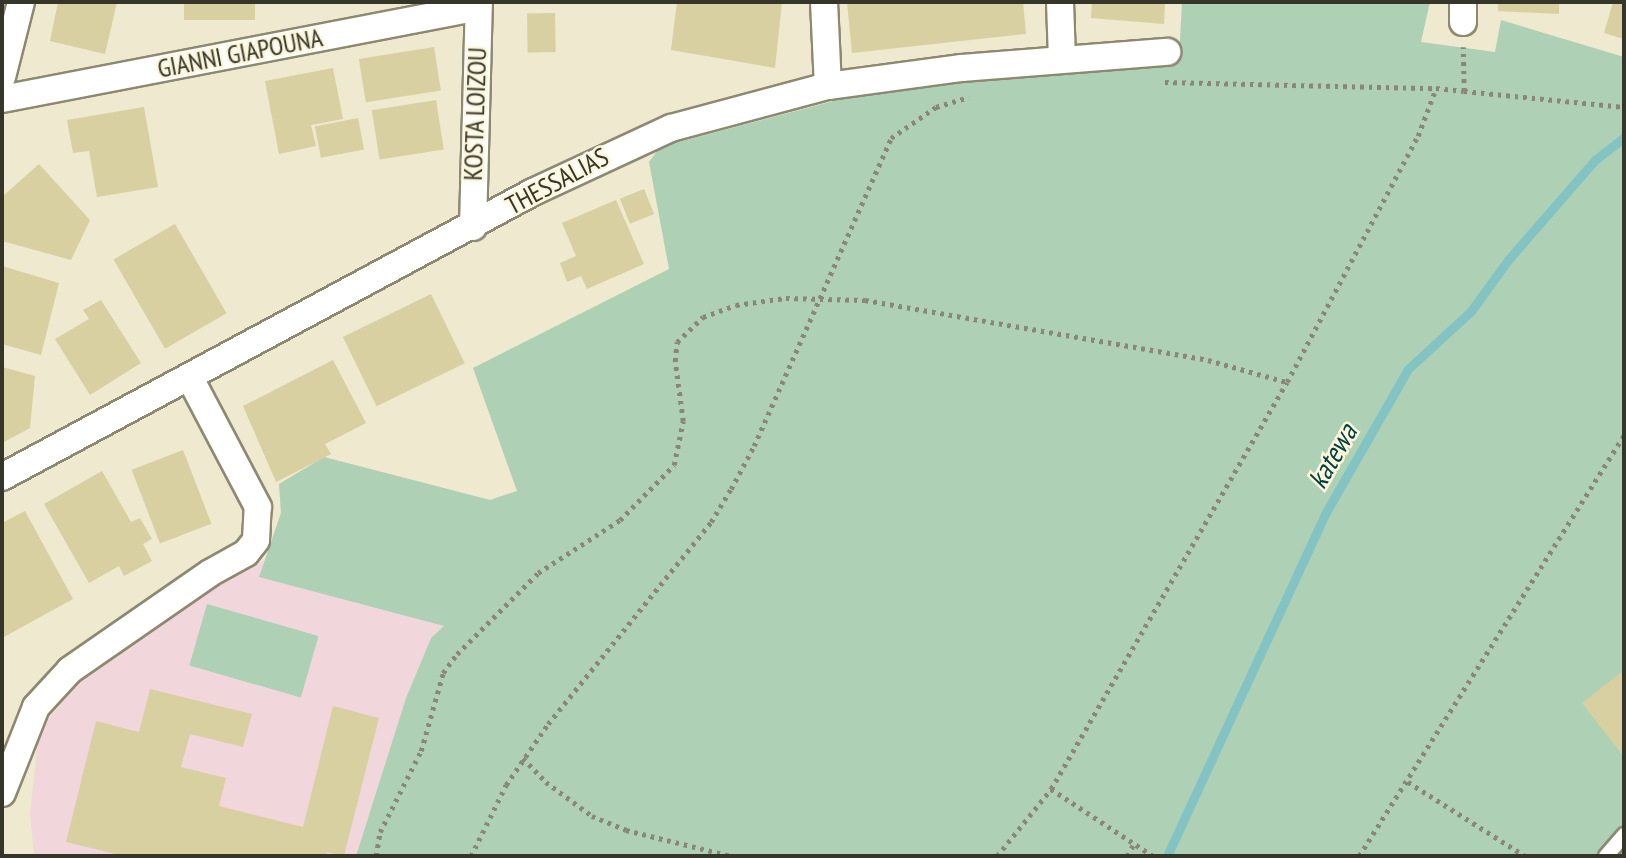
<!DOCTYPE html>
<html>
<head>
<meta charset="utf-8">
<style>
	body { margin:0 }
	#map { position:relative; width:1626px; height:858px; overflow:hidden; background:#eee9cf; font-family:"PT Sans Narrow",sans-serif }
	div>[style] { position:absolute }
	.education>* { inset:0; background:#f1d7db }
	.green>* { inset:0; background:#aed0b5; transform-origin:0 0 }
	.stream>* { height:9px; margin:-4.5px; padding:0 4.5px; transform-origin:4.5px; border-radius:4.5px; background:#84c3c3 }
	.building>* { inset:0; background:#d8d0a0; transform-origin:0 0 }
	.path>* { height:4.5px; margin-top:-2.25px; transform-origin:0; background:repeating-linear-gradient(90deg,#8a8776 0 3.5px,transparent 0 8.5px) }
	.roads { filter:drop-shadow(2px 0 #8d8971) drop-shadow(-2px 0 #8d8971) drop-shadow(0 2px #8d8971) drop-shadow(0 -2px #8d8971) }
	.lane>* { height:14px; margin:-7px; padding:0 7px; transform-origin:7px; border-radius:7px; background:#fff }
	.street>* { height:26px; margin:-13px; padding:0 13px; transform-origin:13px; border-radius:13px; background:#fff }
	span { translate:-50% -50%; white-space:nowrap; text-align:center; line-height:1.15; -webkit-text-stroke:5px #fbf6dc; paint-order:stroke }
	.street-label { font-size:26px; color:#36352a }
	.water-label { font-size:28px; color:#003e3f; font-style:italic }
	.frame { position:absolute; inset:0; border:4px solid #36352a; pointer-events:none }
</style>
</head>
<body>
<div id="map">
	<div class="education">
		<div style="clip-path:polygon(324px 457px,490px 500px,517px 491px,451px 621px,431px 638px,406px 698px,356px 856px,34px 856px,30px 814px,39px 730px,78px 683px,168px 610px,265px 560px,281px 513px,279px 484px)"></div>
	</div>
	<div class="green">
		<div style="clip-path:polygon(1182px 2px,1430px 2px,1421px 42px,1495px 52px,1501px 20px,1624px 57px,1624px 856px,356px 856px,406px 698px,431px 638px,444px 626px,259px 577px,281px 513px,279px 484px,324px 457px,490px 500px,517px 491px,473px 368px,669px 269px,649px 162px,660px 147px,890px 86px,1179px 59px)"></div>
		<div style="left:207px;top:604px;width:116px;height:64px;rotate:16deg"></div>
	</div>
	<div class="stream">
		<div style="left:1167px;top:856px;width:377px;rotate:-65.2deg"></div>
		<div style="left:1325px;top:514px;width:167px;rotate:-60.2deg"></div>
		<div style="left:1408px;top:369px;width:86px;rotate:-42.6deg"></div>
		<div style="left:1471px;top:311px;width:63px;rotate:-54deg"></div>
		<div style="left:1508px;top:260px;width:133px;rotate:-49deg"></div>
		<div style="left:1595px;top:160px;width:37px;rotate:-38deg"></div>
	</div>
	<div class="building">
		<div style="clip-path:polygon(58px 2px,117px 2px,105px 54px,50px 41px)"></div>
		<div style="left:184px;top:2px;width:71px;height:18px"></div>
		<div style="clip-path:polygon(677px 2px,782px 2px,775px 68px,671px 50px)"></div>
		<div style="clip-path:polygon(847px 2px,1023px 2px,1026px 34px,852px 53px)"></div>
		<div style="clip-path:polygon(1092px 2px,1165px 2px,1164px 24px,1091px 18px)"></div>
		<div style="clip-path:polygon(1498px 2px,1559px 2px,1559px 14px,1498px 11px)"></div>
		<div style="clip-path:polygon(1613px 2px,1624px 2px,1624px 39px,1604px 33px)"></div>
		<div style="left:555px;top:13px;width:39px;height:28px;rotate:89deg"></div>
		<div style="left:434px;top:47px;width:44px;height:76px;rotate:81deg"></div>
		<div style="clip-path:polygon(333px 68px,343px 119px,311px 125px,316px 146px,279px 154px,265px 81px)"></div>
		<div style="left:436px;top:100px;width:50px;height:65px;rotate:81deg"></div>
		<div style="clip-path:polygon(144px 107px,158px 187px,97px 197px,89px 151px,73px 153px,67px 120px)"></div>
		<div style="left:358px;top:118px;width:32px;height:44px;rotate:79deg"></div>
		<div style="clip-path:polygon(39px 164px,90px 220px,71px 260px,2px 241px,3px 196px)"></div>
		<div style="left:644px;top:189px;width:27px;height:26px;rotate:68deg"></div>
		<div style="clip-path:polygon(616px 200px,644px 264px,587px 289px,581px 276px,567px 282px,560px 263px,576px 256px,562px 223px)"></div>
		<div style="left:175px;top:224px;width:103px;height:71px;rotate:60deg"></div>
		<div style="clip-path:polygon(2px 266px,59px 283px,41px 355px,2px 344px)"></div>
		<div style="left:431px;top:294px;width:77px;height:98px;rotate:64deg"></div>
		<div style="clip-path:polygon(101px 300px,141px 363px,90px 395px,55px 339px,89px 319px,83px 310px)"></div>
		<div style="clip-path:polygon(333px 360px,366px 423px,325px 444px,331px 454px,276px 482px,243px 406px)"></div>
		<div style="clip-path:polygon(2px 367px,35px 376px,30px 428px,2px 443px)"></div>
		<div style="left:183px;top:450px;width:79px;height:55px;rotate:69deg"></div>
		<div style="clip-path:polygon(102px 471px,131px 522px,140px 518px,152px 539px,143px 544px,152px 561px,124px 576px,119px 566px,89px 583px,44px 504px)"></div>
		<div style="clip-path:polygon(25px 511px,73px 599px,2px 638px,2px 523px)"></div>
		<div style="clip-path:polygon(1624px 670px,1624px 757px,1582px 703px)"></div>
		<div style="clip-path:polygon(150px 689px,252px 714px,243px 747px,190px 734px,181px 767px,226px 778px,219px 806px,303px 827px,333px 706px,379px 718px,344px 856px,327px 852px,326px 856px,124px 856px,66px 842px,96px 721px,139px 732px)"></div>
	</div>
	<div class="path">
		<div style="left:1165px;top:82px;width:271px;rotate:1.3deg"></div>
		<div style="left:1464px;top:91px;width:161px;rotate:5.7deg"></div>
		<div style="left:523px;top:758px;width:33px;rotate:46deg"></div>
		<div style="left:546px;top:782px;width:57px;rotate:36.5deg"></div>
		<div style="left:592px;top:816px;width:37px;rotate:22deg"></div>
		<div style="left:626px;top:830px;width:108px;rotate:13.9deg"></div>
		<div style="left:1408px;top:782px;width:138px;rotate:32.3deg"></div>
		<div style="left:1051px;top:789px;width:122px;rotate:33.3deg"></div>
		<div style="left:376px;top:856px;width:24px;rotate:-81deg"></div>
		<div style="left:380px;top:832px;width:91px;rotate:-63.2deg"></div>
		<div style="left:421px;top:751px;width:81px;rotate:-74.2deg"></div>
		<div style="left:443px;top:673px;width:24px;rotate:-54deg"></div>
		<div style="left:457px;top:654px;width:115px;rotate:-45deg"></div>
		<div style="left:538px;top:573px;width:98px;rotate:-32.9deg"></div>
		<div style="left:620px;top:520px;width:77px;rotate:-45.5deg"></div>
		<div style="left:674px;top:465px;width:45px;rotate:-78.4deg"></div>
		<div style="left:683px;top:421px;width:61px;rotate:-97.6deg"></div>
		<div style="left:675px;top:361px;width:19px;rotate:-84deg"></div>
		<div style="left:677px;top:342px;width:36px;rotate:-44deg"></div>
		<div style="left:703px;top:317px;width:35px;rotate:-20deg"></div>
		<div style="left:736px;top:305px;width:50px;rotate:-8deg"></div>
		<div style="left:786px;top:298px;width:79px;rotate:1.5deg"></div>
		<div style="left:865px;top:300px;width:348px;rotate:9.9deg"></div>
		<div style="left:1208px;top:360px;width:82px;rotate:15.6deg"></div>
		<div style="left:471px;top:856px;width:79px;rotate:-63.8deg"></div>
		<div style="left:506px;top:785px;width:74px;rotate:-55.5deg"></div>
		<div style="left:548px;top:724px;width:260px;rotate:-51.1deg"></div>
		<div style="left:711px;top:522px;width:39px;rotate:-59deg"></div>
		<div style="left:731px;top:489px;width:49px;rotate:-61.9deg"></div>
		<div style="left:754px;top:446px;width:337px;rotate:-66deg"></div>
		<div style="left:891px;top:138px;width:55px;rotate:-34.6deg"></div>
		<div style="left:936px;top:107px;width:34px;rotate:-17deg"></div>
		<div style="left:997px;top:856px;width:86px;rotate:-51.1deg"></div>
		<div style="left:1051px;top:789px;width:470px;rotate:-59.9deg"></div>
		<div style="left:1287px;top:382px;width:279px;rotate:-62deg"></div>
		<div style="left:1418px;top:136px;width:51px;rotate:-69.4deg"></div>
		<div style="left:1436px;top:88px;width:28px;rotate:6deg"></div>
		<div style="left:1464px;top:91px;width:44px;rotate:-91.3deg"></div>
		<div style="left:1127px;top:856px;width:13px;rotate:-61deg"></div>
		<div style="left:1359px;top:856px;width:497px;rotate:-57.8deg"></div>
	</div>
	<div class="roads">
		<div class="lane">
			<div style="left:1606px;top:856px;width:28px;rotate:-49deg"></div>
		</div>
		<div class="street">
			<div style="left:824px;top:2px;width:84px;rotate:87.3deg"></div>
			<div style="left:1060px;top:2px;width:56px;rotate:88deg"></div>
			<div style="left:1463px;top:22px;width:20px;rotate:-90deg"></div>
			<div style="left:2px;top:77px;width:77px;rotate:-75.8deg"></div>
			<div style="left:2px;top:99px;width:485px;rotate:-10.9deg"></div>
			<div style="left:473px;top:227px;width:225px;rotate:-88.5deg"></div>
			<div style="left:2px;top:477px;width:603px;rotate:-28.22deg"></div>
			<div style="left:533px;top:192px;width:152px;rotate:-24.9deg"></div>
			<div style="left:671px;top:128px;width:163px;rotate:-15deg"></div>
			<div style="left:828px;top:86px;width:135px;rotate:-7.7deg"></div>
			<div style="left:962px;top:68px;width:206px;rotate:-4.5deg"></div>
			<div style="left:2px;top:793px;width:92px;rotate:-68.4deg"></div>
			<div style="left:36px;top:707px;width:50px;rotate:-47.4deg"></div>
			<div style="left:70px;top:670px;width:170px;rotate:-34.7deg"></div>
			<div style="left:210px;top:573px;width:41px;rotate:-29.1deg"></div>
			<div style="left:246px;top:553px;width:16px;rotate:-52deg"></div>
			<div style="left:256px;top:540px;width:33px;rotate:-87deg"></div>
			<div style="left:258px;top:507px;width:144px;rotate:-117.8deg"></div>
		</div>
	</div>
	<div class="street-label">
		<span style="left:240px;top:53px;rotate:-11deg">GIANNI GIAPOUNA</span>
		<span style="left:475px;top:114px;rotate:-88deg">KOSTA LOIZOU</span>
		<span style="left:557px;top:181px;rotate:-28deg">THESSALIAS</span>
	</div>
	<div class="water-label">
		<span style="left:1332px;top:456px;rotate:-60deg">katewa</span>
	</div>
	<div class="frame"></div>
</div>
</body>
</html>
